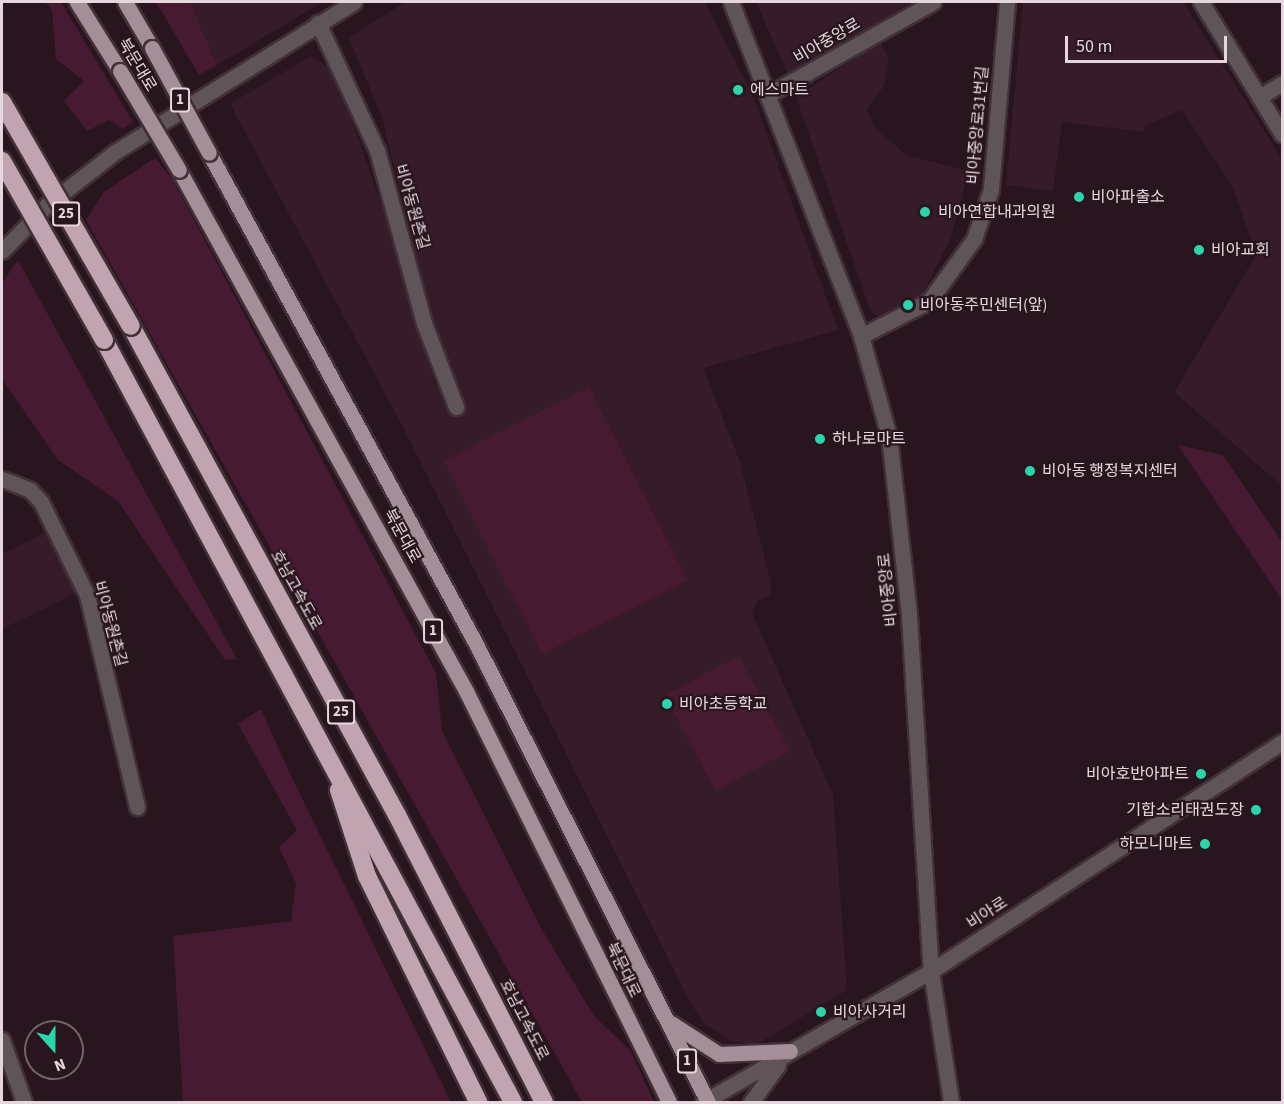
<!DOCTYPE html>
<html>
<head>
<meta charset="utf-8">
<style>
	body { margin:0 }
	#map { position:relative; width:1284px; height:1104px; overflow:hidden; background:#28151d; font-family:"Source Sans 3","Noto Sans KR",sans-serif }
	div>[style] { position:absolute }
	.built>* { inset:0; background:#361c28 }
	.green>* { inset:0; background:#461a30; transform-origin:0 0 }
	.roads { filter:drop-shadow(2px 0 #423038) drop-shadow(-2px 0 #423038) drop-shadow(0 2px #423038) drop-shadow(0 -2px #423038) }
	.street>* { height:15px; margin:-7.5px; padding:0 7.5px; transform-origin:7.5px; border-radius:7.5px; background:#5f5559 }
	.primary>* { height:15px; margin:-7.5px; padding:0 7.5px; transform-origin:7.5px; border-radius:7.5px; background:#a48e97 }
	.highway>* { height:18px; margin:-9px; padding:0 9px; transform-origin:9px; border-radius:9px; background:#c0a5b0 }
	.bridges { filter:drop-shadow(2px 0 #423038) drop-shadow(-2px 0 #423038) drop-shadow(0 2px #423038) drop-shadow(0 -2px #423038) }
	.primary-bridge>* { height:15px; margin:-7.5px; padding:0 7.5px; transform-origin:7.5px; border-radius:7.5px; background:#a48e97 }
	.highway-bridge>* { height:18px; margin:-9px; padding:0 9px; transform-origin:9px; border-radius:9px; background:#c0a5b0 }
	.dots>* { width:16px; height:16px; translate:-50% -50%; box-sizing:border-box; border:3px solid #28151d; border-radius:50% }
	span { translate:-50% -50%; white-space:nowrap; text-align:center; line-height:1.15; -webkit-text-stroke:4.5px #28151d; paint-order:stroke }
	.shield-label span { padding:2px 4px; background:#28151d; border:2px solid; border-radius:4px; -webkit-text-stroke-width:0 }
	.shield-label { font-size:15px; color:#e5d7dd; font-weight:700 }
	.street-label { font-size:16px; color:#e5d7dd }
	.poi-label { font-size:16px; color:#e5d7dd }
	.left { translate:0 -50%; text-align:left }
	.right { translate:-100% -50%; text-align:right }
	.frame { position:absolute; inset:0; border:3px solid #e5d7dd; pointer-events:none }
	.north { position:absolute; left:24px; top:1020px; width:60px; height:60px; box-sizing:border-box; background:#28151d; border:2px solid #74636a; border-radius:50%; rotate:159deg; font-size:16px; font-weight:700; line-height:24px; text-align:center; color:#e5d7dd }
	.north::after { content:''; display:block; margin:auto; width:21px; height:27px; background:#2bd5ac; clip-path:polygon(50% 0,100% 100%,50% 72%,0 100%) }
	.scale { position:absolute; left:1065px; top:36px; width:162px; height:27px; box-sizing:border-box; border:3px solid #e5d7dd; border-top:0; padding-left:8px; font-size:18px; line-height:21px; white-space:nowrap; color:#e5d7dd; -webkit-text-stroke:4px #28151d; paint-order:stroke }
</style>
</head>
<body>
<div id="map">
	<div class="built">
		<div style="clip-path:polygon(190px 2px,323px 2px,217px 65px)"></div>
		<div style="clip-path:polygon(405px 2px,705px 2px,753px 96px,838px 330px,703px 368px,740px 462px,771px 584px,771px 595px,757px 601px,752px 613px,833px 795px,847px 990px,756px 1045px,731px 1041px,705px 1024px,691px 1004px,404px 429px,230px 104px,311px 56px,335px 72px,392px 235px,435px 383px,448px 410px,466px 404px,429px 308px,382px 118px,349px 38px)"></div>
		<div style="clip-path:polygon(756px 2px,911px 2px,789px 77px)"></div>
		<div style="clip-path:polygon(1023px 2px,1183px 2px,1282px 159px,1282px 486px,1174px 392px,1256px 255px,1233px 187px,1182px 110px,1145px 125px,1144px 132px,1062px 122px,1053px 191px,1006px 185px)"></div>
		<div style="clip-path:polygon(880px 42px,889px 59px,884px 86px,867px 109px,874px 126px,906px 155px,969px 171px,950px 240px,922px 295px,878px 316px,871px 312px,796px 97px)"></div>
		<div style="clip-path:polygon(46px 532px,76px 593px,2px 629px,2px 554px)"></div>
	</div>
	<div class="green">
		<div style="clip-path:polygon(45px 2px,61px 2px,133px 122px,123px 129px,109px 120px,87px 131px,64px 101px,84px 81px,56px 59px,52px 10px)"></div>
		<div style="clip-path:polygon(156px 2px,190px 2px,217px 65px,199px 75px)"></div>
		<div style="clip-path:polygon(155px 158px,172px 179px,436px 673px,442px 731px,541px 928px,594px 1016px,631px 1051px,654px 1102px,582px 1102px,86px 220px,104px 192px)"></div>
		<div style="clip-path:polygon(18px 260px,237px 659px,225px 660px,118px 501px,58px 460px,2px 379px,2px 283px)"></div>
		<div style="left:589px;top:387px;width:217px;height:163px;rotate:63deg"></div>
		<div style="clip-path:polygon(1178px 445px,1223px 455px,1282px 542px,1282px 600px)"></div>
		<div style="left:739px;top:656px;width:108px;height:84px;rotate:62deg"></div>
		<div style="clip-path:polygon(261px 709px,291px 776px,451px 1102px,183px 1102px,173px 936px,291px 921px,296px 884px,279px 847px,297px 830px,238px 724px)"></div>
	</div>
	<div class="roads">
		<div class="street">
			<div style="left:731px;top:2px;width:358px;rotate:68.7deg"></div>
			<div style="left:861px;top:336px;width:104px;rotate:74.4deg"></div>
			<div style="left:889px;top:436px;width:180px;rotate:83.6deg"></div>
			<div style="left:909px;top:615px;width:357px;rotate:86.5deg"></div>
			<div style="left:931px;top:971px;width:133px;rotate:81.3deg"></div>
			<div style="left:1201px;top:2px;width:155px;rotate:58.5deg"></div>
			<div style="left:318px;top:23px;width:140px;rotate:65.1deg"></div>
			<div style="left:377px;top:150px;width:179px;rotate:74.8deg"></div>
			<div style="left:424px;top:323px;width:90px;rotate:69.1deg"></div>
			<div style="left:771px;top:93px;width:186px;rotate:-29.3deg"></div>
			<div style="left:1259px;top:97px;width:27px;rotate:-31deg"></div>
			<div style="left:2px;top:251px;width:64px;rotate:-45.6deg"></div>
			<div style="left:47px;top:205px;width:86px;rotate:-37.9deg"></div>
			<div style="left:115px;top:152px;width:282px;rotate:-32.1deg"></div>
			<div style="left:861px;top:336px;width:76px;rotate:-27.2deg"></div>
			<div style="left:929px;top:301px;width:77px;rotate:-54deg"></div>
			<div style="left:974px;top:239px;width:53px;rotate:-71.2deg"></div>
			<div style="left:991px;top:189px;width:188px;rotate:-85.1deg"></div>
			<div style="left:2px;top:479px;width:30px;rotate:21deg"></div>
			<div style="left:30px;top:490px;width:16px;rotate:47deg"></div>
			<div style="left:41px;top:502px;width:104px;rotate:63.7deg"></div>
			<div style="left:87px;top:595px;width:218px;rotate:76.7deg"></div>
			<div style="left:2px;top:1040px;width:66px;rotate:70.5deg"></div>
			<div style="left:703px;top:1102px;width:263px;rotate:-29.9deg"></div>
			<div style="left:931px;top:971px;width:419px;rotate:-33.1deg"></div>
			<div style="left:751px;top:1102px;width:46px;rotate:-53.9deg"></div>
		</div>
		<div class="primary">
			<div style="left:77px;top:2px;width:81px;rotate:58.1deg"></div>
			<div style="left:125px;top:2px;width:53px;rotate:59.6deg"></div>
			<div style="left:209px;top:153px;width:559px;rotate:61.46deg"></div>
			<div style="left:476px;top:644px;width:513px;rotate:63.14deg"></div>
			<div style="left:179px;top:170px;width:595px;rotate:61.15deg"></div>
			<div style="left:466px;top:691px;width:458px;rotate:63.7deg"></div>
			<div style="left:671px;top:1023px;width:57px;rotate:32.9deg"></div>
			<div style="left:719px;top:1054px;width:71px;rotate:-2.4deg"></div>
		</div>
		<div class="highway">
			<div style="left:131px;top:326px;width:557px;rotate:61.46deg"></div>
			<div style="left:397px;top:815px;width:322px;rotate:62.9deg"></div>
			<div style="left:104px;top:340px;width:865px;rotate:61.78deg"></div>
			<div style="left:339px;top:790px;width:90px;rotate:72deg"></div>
			<div style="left:367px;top:876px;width:252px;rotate:63.8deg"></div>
		</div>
	</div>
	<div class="bridges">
		<div class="primary-bridge">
			<div style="left:152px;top:48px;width:119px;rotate:61.5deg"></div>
			<div style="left:120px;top:71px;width:115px;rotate:59.2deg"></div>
		</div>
		<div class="highway-bridge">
			<div style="left:2px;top:102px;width:258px;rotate:60.1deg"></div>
			<div style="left:2px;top:161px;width:206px;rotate:60.3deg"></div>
		</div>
	</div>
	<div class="dots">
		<div style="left:738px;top:90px;background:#2bd5ac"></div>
		<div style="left:1079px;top:197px;background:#2bd5ac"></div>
		<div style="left:925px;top:212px;background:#2bd5ac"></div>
		<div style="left:1199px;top:250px;background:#2bd5ac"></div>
		<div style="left:908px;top:305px;background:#2bd5ac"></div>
		<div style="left:820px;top:439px;background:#2bd5ac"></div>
		<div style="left:1030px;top:471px;background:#2bd5ac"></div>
		<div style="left:667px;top:704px;background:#2bd5ac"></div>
		<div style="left:1201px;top:774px;background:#2bd5ac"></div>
		<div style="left:1256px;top:810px;background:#2bd5ac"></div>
		<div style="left:1205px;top:844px;background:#2bd5ac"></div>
		<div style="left:821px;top:1012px;background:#2bd5ac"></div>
	</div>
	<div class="shield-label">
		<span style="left:180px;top:100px">1</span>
		<span style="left:66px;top:214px">25</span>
		<span style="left:433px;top:631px">1</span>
		<span style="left:341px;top:712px">25</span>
		<span style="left:687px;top:1061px">1</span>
	</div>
	<div class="street-label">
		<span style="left:827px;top:41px;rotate:-30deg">비아중앙로</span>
		<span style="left:137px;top:65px;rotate:59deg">북문대로</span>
		<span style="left:978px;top:125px;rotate:-85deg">비아중앙로31번길</span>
		<span style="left:412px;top:207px;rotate:74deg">비아동원촌길</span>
		<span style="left:402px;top:536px;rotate:61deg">북문대로</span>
		<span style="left:296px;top:590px;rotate:61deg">호남고속도로</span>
		<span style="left:888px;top:590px;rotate:-96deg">비아중앙로</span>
		<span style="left:110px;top:624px;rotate:75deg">비아동원촌길</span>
		<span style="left:987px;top:913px;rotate:-33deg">비아로</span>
		<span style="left:623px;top:970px;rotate:64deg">북문대로</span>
		<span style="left:524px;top:1020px;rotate:63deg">호남고속도로</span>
	</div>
	<div class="poi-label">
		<span class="left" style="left:750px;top:90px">에스마트</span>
		<span class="left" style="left:1091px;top:197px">비아파출소</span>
		<span class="left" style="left:938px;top:212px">비아연합내과의원</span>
		<span class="left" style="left:1211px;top:250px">비아교회</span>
		<span class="left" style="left:920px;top:305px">비아동주민센터(앞)</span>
		<span class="left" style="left:832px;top:439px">하나로마트</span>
		<span class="left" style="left:1042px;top:471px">비아동 행정복지센터</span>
		<span class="left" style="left:679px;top:704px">비아초등학교</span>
		<span class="right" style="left:1189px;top:774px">비아호반아파트</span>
		<span class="right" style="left:1244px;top:810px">기합소리태권도장</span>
		<span class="right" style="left:1193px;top:844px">하모니마트</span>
		<span class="left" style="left:833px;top:1012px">비아사거리</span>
	</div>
	<div class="frame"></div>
	<div class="north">N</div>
	<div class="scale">50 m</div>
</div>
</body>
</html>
